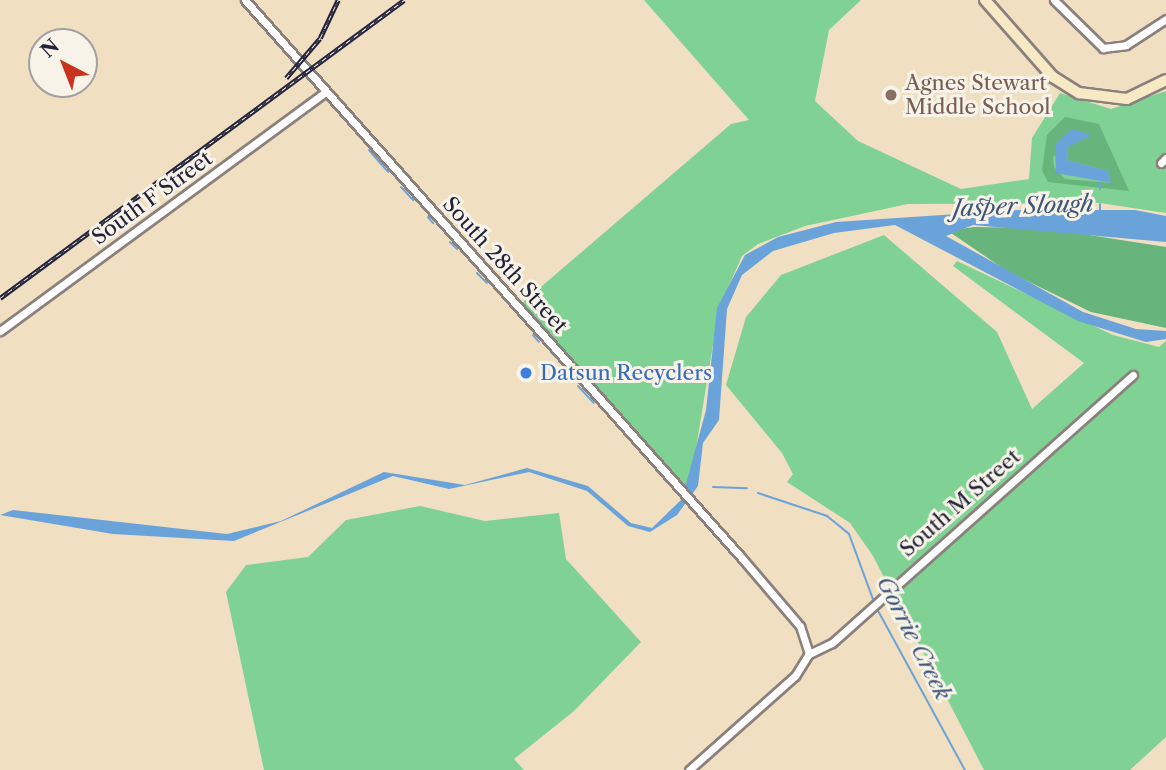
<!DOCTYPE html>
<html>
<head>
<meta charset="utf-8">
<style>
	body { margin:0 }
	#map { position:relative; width:1166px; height:770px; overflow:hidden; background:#f1dfc2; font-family:"Libre Caslon Text",serif }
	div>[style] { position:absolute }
	.green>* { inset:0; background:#7fd293 }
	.forest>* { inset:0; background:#67b47d }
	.water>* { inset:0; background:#6aa3d9 }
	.stream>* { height:2px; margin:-1px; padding:0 1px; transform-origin:1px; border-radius:1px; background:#6aa3d9 }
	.roads { filter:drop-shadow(2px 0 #8a807e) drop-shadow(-2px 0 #8a807e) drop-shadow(0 2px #8a807e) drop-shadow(0 -2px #8a807e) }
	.street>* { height:7px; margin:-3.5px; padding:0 3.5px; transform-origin:3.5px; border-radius:3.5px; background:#fff }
	.secondary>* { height:10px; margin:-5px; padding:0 5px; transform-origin:5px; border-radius:5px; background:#f6e9c3 }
	.rail>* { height:4.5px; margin-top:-2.25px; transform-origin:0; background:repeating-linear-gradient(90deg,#f7f3e8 0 5px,#22223b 0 10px); box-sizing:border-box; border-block:2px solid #22223b }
	.dots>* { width:19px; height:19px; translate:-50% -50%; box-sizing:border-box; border:4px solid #f7f3e8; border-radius:50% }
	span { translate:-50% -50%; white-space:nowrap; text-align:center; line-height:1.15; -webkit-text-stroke:6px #f7f3e8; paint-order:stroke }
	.education-label { font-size:21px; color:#785e54 }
	.left { translate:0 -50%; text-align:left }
	.street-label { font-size:21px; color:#22223b }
	.shop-label { font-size:21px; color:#366cbe }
	.water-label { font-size:23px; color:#3f567a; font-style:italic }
	.north { position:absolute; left:28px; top:28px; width:70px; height:70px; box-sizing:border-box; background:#f7f3e8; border:2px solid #a29fa3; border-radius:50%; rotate:318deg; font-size:19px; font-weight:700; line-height:28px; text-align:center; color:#22223b }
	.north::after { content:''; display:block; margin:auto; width:24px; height:32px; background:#c8321e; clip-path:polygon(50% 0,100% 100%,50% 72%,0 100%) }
</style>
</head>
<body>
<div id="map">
	<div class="green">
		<div style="clip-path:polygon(644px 0,861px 0,829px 30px,815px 101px,858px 141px,961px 189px,1029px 179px,1032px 138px,1060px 93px,1111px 109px,1166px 91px,1166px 213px,1100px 203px,908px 204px,805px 226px,758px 244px,742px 256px,719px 308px,689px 491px,521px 304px,731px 124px,749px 120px)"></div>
		<div style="clip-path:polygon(884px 235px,997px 332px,1032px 409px,1084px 363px,953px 266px,957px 261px,1113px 335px,1159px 347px,1166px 341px,1166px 737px,1130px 770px,984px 770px,873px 556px,850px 523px,787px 482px,793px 474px,782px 453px,726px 385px,746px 317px,781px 275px)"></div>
		<div style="clip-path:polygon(420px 506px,485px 521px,559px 513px,566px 559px,641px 642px,574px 711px,514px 759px,524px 770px,264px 770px,226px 592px,246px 565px,308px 557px,346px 520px)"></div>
	</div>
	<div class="forest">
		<div style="clip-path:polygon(evenodd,1065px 117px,1099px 124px,1129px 191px,1048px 182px,1042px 170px,1047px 135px,1065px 117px,1088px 131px,1068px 147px,1067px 160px,1108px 171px,1111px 183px,1065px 179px,1054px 167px,1053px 157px,1088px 131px)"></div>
		<div style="clip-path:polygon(974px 227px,1044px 228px,1166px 247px,1166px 328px,1091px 312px,1007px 271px,948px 231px)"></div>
	</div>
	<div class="water">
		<div style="clip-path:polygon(1072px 129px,1092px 135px,1068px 147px,1067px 160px,1108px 171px,1111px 183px,1056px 173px,1055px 145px)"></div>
		<div style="clip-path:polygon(1018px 210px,1135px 210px,1166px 216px,1166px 242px,973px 225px,946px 236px,1083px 312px,1136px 329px,1166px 331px,1166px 339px,1146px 342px,1078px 321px,895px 225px,834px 233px,773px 251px,742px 275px,727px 309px,719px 420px,703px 443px,698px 486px,677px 515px,650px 532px,628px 526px,587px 491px,529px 472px,449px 489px,393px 476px,234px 541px,113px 534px,0 515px,13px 510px,227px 534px,281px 521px,384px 472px,465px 485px,527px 468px,588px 486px,631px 523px,652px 528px,682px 499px,706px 410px,717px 308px,745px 255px,778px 237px,836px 222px)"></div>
	</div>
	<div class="stream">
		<div style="left:369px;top:150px;width:29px;rotate:49deg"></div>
		<div style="left:1099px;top:183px;width:6px;rotate:81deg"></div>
		<div style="left:401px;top:187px;width:18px;rotate:47deg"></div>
		<div style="left:1100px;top:211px;width:7px;rotate:-90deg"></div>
		<div style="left:428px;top:217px;width:8px;rotate:50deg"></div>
		<div style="left:450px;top:242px;width:10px;rotate:45deg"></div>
		<div style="left:477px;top:273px;width:14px;rotate:45deg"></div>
		<div style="left:533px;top:335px;width:9px;rotate:49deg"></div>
		<div style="left:578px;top:386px;width:23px;rotate:47deg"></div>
		<div style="left:713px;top:487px;width:34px;rotate:2deg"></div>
		<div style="left:758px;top:493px;width:73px;rotate:18.4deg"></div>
		<div style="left:827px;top:516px;width:28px;rotate:39deg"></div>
		<div style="left:849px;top:534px;width:72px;rotate:69.8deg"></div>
		<div style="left:876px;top:607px;width:186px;rotate:61.4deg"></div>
	</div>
	<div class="roads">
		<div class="street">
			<div style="left:245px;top:0;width:746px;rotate:48.32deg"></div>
			<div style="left:741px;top:557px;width:91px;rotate:49.5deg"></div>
			<div style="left:800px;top:626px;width:29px;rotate:72deg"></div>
			<div style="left:1054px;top:0;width:69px;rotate:44.4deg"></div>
			<div style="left:1103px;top:48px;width:23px;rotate:-7deg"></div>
			<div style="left:1126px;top:45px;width:48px;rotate:-33deg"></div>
			<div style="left:1161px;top:163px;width:7px;rotate:-45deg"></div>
			<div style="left:0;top:331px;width:403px;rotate:-36.3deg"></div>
			<div style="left:689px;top:770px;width:142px;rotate:-41.6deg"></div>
			<div style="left:795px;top:676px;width:26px;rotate:-58deg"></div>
			<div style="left:809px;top:654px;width:25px;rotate:-26deg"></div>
			<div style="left:832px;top:643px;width:403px;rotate:-41.7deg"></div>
		</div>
		<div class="secondary">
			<div style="left:985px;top:0;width:103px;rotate:48.6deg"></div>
			<div style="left:1053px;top:77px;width:31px;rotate:32deg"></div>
			<div style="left:1079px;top:93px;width:48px;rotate:7.1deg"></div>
			<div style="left:1127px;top:99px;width:43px;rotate:-26deg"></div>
		</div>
	</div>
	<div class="rail">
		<div style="left:286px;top:78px;width:52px;rotate:-49.6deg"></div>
		<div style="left:320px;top:38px;width:42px;rotate:-64.7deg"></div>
		<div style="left:0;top:298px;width:502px;rotate:-36.41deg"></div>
	</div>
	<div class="dots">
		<div style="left:891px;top:95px;background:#8d6e63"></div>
		<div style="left:526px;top:373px;background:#3f7fe0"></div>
	</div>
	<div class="education-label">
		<span class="left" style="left:905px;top:95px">Agnes Stewart<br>Middle School</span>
	</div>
	<div class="street-label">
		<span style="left:152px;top:198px;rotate:-36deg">South F Street</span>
		<span style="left:505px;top:265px;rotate:48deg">South 28th Street</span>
		<span style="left:960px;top:503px;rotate:-41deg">South M Street</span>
	</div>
	<div class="shop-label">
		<span class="left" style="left:540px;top:373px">Datsun Recyclers</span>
	</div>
	<div class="water-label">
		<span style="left:1023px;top:206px;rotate:-2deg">Jasper Slough</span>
		<span style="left:914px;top:638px;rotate:63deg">Gorrie Creek</span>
	</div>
	<div class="north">N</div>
</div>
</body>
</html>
